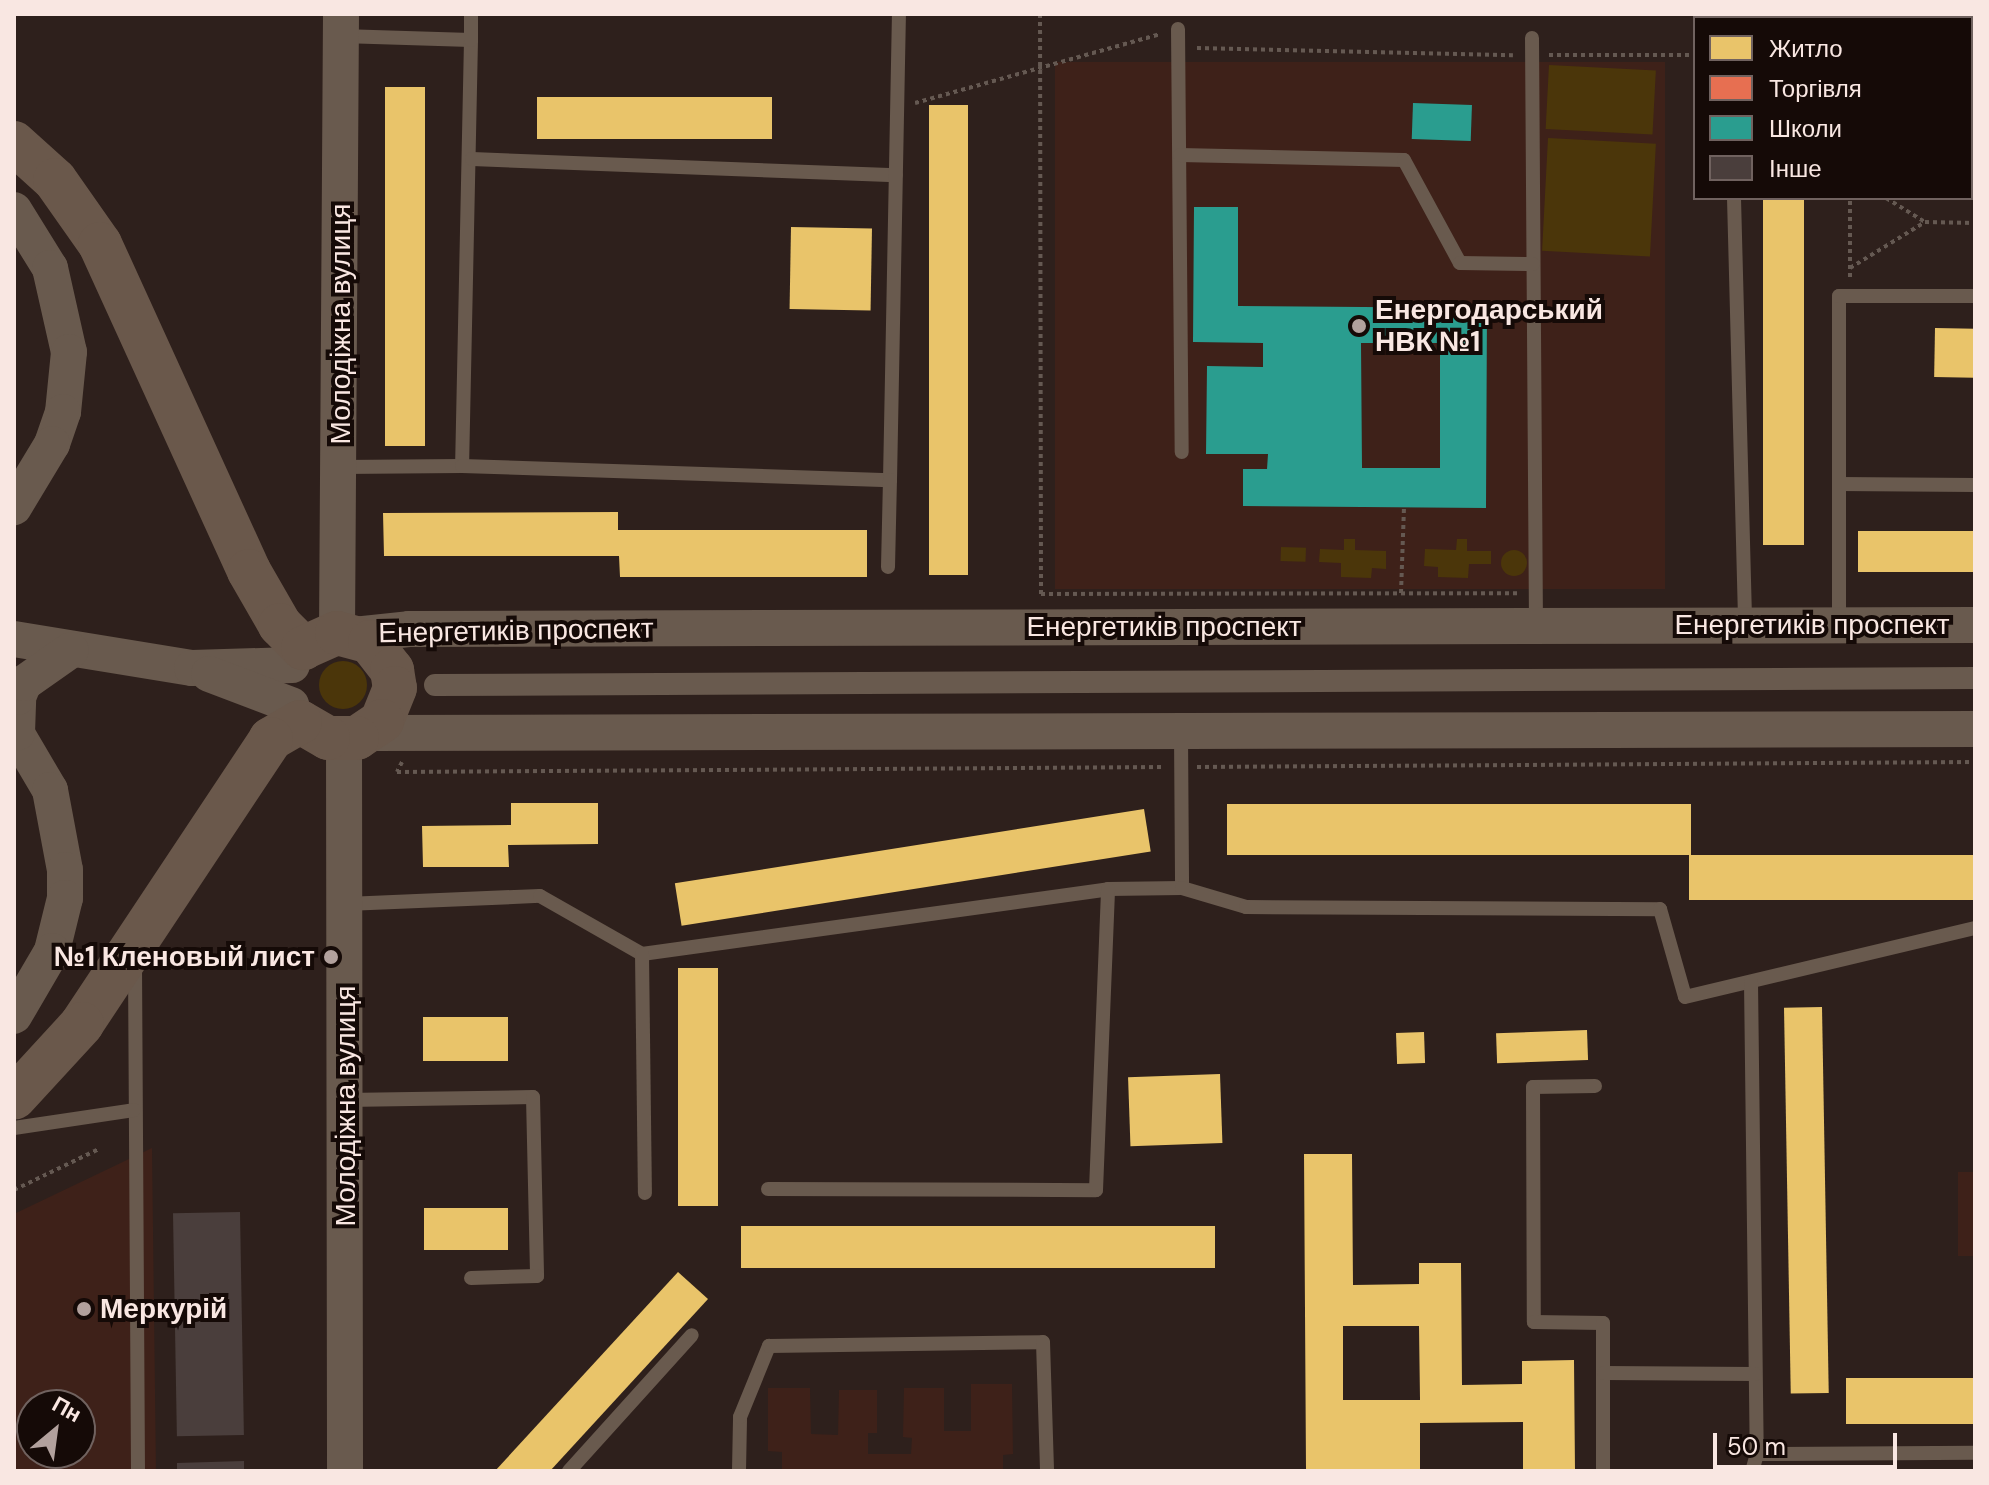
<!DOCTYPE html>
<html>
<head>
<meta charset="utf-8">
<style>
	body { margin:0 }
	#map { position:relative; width:1989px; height:1485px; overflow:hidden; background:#2e201c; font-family:"DM Sans",sans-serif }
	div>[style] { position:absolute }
	.built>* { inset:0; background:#3e2119; transform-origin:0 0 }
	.green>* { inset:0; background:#4b360a; transform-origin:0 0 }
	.round { border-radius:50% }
	.homes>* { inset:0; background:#e9c46a; transform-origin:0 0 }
	.shops>* { inset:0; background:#e76f51; transform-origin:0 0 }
	.schools>* { inset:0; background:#2a9d8f; transform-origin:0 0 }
	.building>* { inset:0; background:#4a3e3c; transform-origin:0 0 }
	.path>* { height:4px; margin-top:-2px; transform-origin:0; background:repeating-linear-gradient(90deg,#655952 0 4px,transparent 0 8px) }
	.service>* { height:14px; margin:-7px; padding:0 7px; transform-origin:7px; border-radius:7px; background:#695a4e }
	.pedestrian>* { height:22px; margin:-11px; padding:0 11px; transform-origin:11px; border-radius:11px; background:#695a4e }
	.tertiary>* { height:36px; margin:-18px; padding:0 18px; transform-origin:18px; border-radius:18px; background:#695a4e }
	.primary>* { height:44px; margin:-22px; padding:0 22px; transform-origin:22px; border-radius:22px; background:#6a584b }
	.dots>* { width:22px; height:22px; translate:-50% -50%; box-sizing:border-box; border:4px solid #150a07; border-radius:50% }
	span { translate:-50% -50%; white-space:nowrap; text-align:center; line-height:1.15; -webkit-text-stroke:8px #150a07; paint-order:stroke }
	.poi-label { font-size:28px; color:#f9e7e2; font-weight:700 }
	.left { translate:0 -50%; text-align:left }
	.right { translate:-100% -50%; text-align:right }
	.street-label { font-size:28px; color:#f9e7e2 }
	.frame { position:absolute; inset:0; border:16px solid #f9e7e2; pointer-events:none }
	.legend { position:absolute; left:1693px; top:16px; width:280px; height:184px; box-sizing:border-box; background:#150a07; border:2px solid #70625f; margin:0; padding:10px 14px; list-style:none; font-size:24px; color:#f9e7e2 }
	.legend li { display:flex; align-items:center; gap:16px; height:40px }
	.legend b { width:40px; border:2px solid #70625f }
	.north { position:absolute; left:16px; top:1389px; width:80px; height:80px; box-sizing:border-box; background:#150a07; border:2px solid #70625f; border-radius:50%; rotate:29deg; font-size:22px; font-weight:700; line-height:32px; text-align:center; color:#f9e7e2 }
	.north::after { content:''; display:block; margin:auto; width:28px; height:36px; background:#b2a19d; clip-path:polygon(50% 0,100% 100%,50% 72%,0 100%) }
	.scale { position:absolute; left:1713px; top:1433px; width:184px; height:36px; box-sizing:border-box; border:4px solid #f9e7e2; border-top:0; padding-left:10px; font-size:24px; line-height:28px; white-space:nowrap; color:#f9e7e2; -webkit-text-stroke:6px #150a07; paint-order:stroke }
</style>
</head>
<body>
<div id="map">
	<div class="built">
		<div style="left:1665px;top:62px;width:527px;height:610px;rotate:90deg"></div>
		<div style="clip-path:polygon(evenodd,152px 1148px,156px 1471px,14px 1471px,14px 1214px,152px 1148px,32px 1405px,80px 1405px,80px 1453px,32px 1453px,32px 1405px)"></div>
		<div style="left:1958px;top:1172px;width:17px;height:84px"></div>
		<div style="clip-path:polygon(971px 1384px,1012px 1384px,1013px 1454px,1003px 1455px,1003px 1471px,782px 1471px,782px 1452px,768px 1451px,768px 1388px,810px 1388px,811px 1434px,838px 1435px,839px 1390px,877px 1390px,877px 1433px,868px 1433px,868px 1454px,911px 1454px,912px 1438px,903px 1437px,904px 1388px,944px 1388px,944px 1431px,971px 1431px)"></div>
	</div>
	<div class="green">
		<div style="left:1549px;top:65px;width:107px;height:64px;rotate:3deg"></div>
		<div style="left:1548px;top:138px;width:108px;height:113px;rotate:3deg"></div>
		<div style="clip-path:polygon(1344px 539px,1355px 539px,1355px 550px,1386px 551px,1386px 569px,1372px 568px,1371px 578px,1341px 577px,1341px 563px,1319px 562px,1320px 549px,1344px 550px)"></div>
		<div style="clip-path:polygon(1457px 539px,1467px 539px,1467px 551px,1491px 551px,1491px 564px,1469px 564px,1468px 578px,1438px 577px,1438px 567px,1424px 566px,1425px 549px,1456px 550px)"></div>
		<div style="left:1281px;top:547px;width:25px;height:14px;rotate:2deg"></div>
		<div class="round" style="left:1501px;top:550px;width:26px;height:26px"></div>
		<div class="round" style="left:319px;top:661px;width:48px;height:48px"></div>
	</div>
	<div class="homes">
		<div style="left:385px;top:87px;width:40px;height:359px"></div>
		<div style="left:772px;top:97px;width:42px;height:235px;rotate:90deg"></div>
		<div style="left:929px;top:105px;width:39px;height:470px"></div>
		<div style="left:1763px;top:198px;width:41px;height:347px"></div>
		<div style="left:791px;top:227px;width:81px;height:82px;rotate:1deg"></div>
		<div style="left:1935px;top:328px;width:40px;height:49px;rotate:1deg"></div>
		<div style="clip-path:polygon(618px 512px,618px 530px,867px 530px,867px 577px,620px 577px,619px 556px,384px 556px,383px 513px)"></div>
		<div style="left:1975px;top:531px;width:41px;height:117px;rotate:90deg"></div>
		<div style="clip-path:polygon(511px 803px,598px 803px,598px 844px,508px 845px,509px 867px,423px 867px,422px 826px,511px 825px)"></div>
		<div style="left:1691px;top:804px;width:51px;height:464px;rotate:90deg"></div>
		<div style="left:1144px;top:809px;width:43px;height:475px;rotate:81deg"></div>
		<div style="left:1975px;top:855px;width:45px;height:286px;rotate:90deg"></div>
		<div style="left:678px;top:968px;width:40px;height:238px"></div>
		<div style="left:1822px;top:1007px;width:386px;height:38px;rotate:89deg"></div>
		<div style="left:508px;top:1017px;width:44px;height:85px;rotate:90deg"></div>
		<div style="left:1587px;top:1030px;width:30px;height:91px;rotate:88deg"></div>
		<div style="left:1424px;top:1032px;width:31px;height:28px;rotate:88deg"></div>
		<div style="left:1220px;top:1074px;width:69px;height:92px;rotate:88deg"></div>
		<div style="clip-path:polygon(evenodd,1304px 1154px,1352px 1154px,1353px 1285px,1419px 1284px,1419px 1263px,1461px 1263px,1462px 1385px,1522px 1384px,1522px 1361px,1574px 1360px,1575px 1471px,1523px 1471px,1523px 1422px,1420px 1423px,1420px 1471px,1306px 1471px,1304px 1154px,1343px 1326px,1419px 1326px,1420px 1400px,1343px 1400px,1343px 1326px)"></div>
		<div style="left:424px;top:1208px;width:84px;height:42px"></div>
		<div style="left:1215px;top:1226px;width:42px;height:474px;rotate:90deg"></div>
		<div style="clip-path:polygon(678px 1272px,708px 1299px,550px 1471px,495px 1471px)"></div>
		<div style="left:1846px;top:1378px;width:129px;height:46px"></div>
	</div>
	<div class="shops">
		<div style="left:1775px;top:14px;width:86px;height:4px"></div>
	</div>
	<div class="schools">
		<div style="left:1413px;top:103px;width:59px;height:36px;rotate:2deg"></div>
		<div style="clip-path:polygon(evenodd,1194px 207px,1238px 207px,1238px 306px,1487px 308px,1486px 508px,1243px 506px,1243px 469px,1267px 469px,1268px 454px,1206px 454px,1207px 366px,1263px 367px,1263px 343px,1193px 342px,1194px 207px,1361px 343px,1440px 343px,1440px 468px,1362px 468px,1361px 343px)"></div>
	</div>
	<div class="building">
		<div style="left:240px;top:1212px;width:223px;height:67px;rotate:89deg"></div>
		<div style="clip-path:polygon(244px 1461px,244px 1471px,177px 1471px,177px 1463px)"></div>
	</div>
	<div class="path">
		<div style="left:1040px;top:14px;width:582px;rotate:89.9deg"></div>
		<div style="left:1971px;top:27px;width:4px;rotate:-14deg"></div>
		<div style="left:1197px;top:48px;width:316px;rotate:1.3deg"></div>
		<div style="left:1549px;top:55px;width:146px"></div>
		<div style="left:1971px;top:67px;width:4px;rotate:14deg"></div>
		<div style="left:915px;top:103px;width:255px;rotate:-15.7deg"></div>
		<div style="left:1971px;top:119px;width:6px;rotate:51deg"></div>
		<div style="left:1971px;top:161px;width:4px"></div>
		<div style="left:1886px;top:198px;width:46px;rotate:31.6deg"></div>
		<div style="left:1850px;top:268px;width:88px;rotate:-31.5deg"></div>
		<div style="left:1925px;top:222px;width:50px;rotate:1.1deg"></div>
		<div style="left:1850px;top:277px;width:79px;rotate:-90deg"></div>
		<div style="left:1401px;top:593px;width:86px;rotate:-88deg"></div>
		<div style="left:1041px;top:594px;width:478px;rotate:-0.1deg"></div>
		<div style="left:402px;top:762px;width:11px;rotate:117deg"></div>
		<div style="left:397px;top:772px;width:768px;rotate:-0.37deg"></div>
		<div style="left:1197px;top:767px;width:778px;rotate:-0.37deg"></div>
		<div style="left:14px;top:1190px;width:94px;rotate:-25.8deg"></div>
	</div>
	<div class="service">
		<div style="left:1730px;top:14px;width:4px;rotate:90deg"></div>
		<div style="left:1178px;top:29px;width:423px;rotate:89.5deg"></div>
		<div style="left:341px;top:36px;width:130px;rotate:1.8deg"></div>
		<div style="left:471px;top:40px;width:426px;rotate:91.2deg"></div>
		<div style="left:1532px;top:38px;width:587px;rotate:89.61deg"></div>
		<div style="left:471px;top:40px;width:26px;rotate:-90deg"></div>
		<div style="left:1180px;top:155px;width:224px;rotate:1.3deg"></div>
		<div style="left:1404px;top:160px;width:117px;rotate:61.5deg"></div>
		<div style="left:1460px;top:263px;width:73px;rotate:0.8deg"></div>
		<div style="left:472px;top:159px;width:424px;rotate:2.2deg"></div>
		<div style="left:1734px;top:198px;width:426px;rotate:88.5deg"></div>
		<div style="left:341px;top:467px;width:121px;rotate:-0.5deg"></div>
		<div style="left:462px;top:466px;width:428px;rotate:1.9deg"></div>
		<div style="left:890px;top:480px;width:466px;rotate:-88.9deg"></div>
		<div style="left:1839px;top:484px;width:136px;rotate:0.4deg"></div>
		<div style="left:888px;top:567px;width:87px;rotate:-88.7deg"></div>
		<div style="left:1839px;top:624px;width:328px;rotate:-90deg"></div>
		<div style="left:1839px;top:296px;width:136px"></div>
		<div style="left:1181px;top:734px;width:154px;rotate:89.6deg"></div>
		<div style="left:346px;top:904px;width:194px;rotate:-2.4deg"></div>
		<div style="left:540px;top:896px;width:117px;rotate:29.6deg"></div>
		<div style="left:642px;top:954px;width:471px;rotate:-7.9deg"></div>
		<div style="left:1108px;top:889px;width:74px;rotate:-0.8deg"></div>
		<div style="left:1182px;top:888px;width:67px;rotate:16.5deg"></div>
		<div style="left:1246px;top:907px;width:414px;rotate:0.3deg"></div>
		<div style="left:1660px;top:909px;width:91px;rotate:74.1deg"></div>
		<div style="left:1685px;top:997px;width:298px;rotate:-13.4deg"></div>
		<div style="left:642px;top:954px;width:239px;rotate:89.3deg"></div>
		<div style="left:135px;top:966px;width:505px;rotate:89.66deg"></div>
		<div style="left:1751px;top:982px;width:472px;rotate:89.3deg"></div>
		<div style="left:1757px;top:1454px;width:18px;rotate:106deg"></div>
		<div style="left:1595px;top:1086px;width:62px;rotate:179.1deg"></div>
		<div style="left:1533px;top:1087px;width:235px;rotate:89.8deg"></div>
		<div style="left:1534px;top:1322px;width:69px;rotate:0.8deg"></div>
		<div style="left:1603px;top:1323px;width:148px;rotate:90deg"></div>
		<div style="left:346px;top:1100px;width:187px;rotate:-0.9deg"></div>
		<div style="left:533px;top:1097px;width:179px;rotate:88.7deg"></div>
		<div style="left:537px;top:1276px;width:66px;rotate:178.3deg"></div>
		<div style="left:14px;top:1128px;width:121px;rotate:-8.5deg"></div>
		<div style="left:768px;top:1189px;width:328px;rotate:0.2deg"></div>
		<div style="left:1096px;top:1190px;width:301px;rotate:-87.7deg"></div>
		<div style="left:1604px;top:1373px;width:151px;rotate:0.4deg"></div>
		<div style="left:1757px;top:1454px;width:218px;rotate:-0.3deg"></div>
		<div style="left:569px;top:1471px;width:183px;rotate:-47.9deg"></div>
		<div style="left:739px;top:1471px;width:54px;rotate:-88.9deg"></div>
		<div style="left:740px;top:1417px;width:77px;rotate:-67.8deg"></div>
		<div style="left:769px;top:1346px;width:274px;rotate:-0.8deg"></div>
		<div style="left:1043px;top:1342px;width:129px;rotate:88.2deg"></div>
	</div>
	<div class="pedestrian">
		<div style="left:435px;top:685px;width:1540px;rotate:-0.26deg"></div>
	</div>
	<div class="tertiary">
		<div style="left:14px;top:210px;width:68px;rotate:58.2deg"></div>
		<div style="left:50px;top:268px;width:86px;rotate:77.3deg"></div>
		<div style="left:69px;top:352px;width:60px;rotate:95.7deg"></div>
		<div style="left:63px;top:412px;width:34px;rotate:109deg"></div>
		<div style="left:52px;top:444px;width:74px;rotate:121.1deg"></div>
		<div style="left:337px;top:633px;width:619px;rotate:-89.63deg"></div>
		<div style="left:354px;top:635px;width:55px;rotate:-6.2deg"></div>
		<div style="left:409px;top:629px;width:1566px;rotate:-0.15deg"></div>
		<div style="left:14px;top:639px;width:180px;rotate:9.3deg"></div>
		<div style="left:192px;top:668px;width:100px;rotate:-1.7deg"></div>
		<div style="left:209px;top:674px;width:88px;rotate:20.7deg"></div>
		<div style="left:14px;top:729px;width:71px;rotate:59.5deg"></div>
		<div style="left:50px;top:790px;width:81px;rotate:79.4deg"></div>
		<div style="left:65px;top:870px;width:28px;rotate:90deg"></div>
		<div style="left:65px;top:898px;width:55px;rotate:103.8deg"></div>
		<div style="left:52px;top:951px;width:75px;rotate:120.3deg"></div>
		<div style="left:17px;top:733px;width:36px;rotate:-88deg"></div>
		<div style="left:18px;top:697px;width:15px;rotate:-67deg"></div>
		<div style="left:24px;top:683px;width:57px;rotate:-35.1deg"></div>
		<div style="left:368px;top:733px;width:1607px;rotate:-0.14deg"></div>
		<div style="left:344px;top:740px;width:731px;rotate:89.92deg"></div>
	</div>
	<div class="primary">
		<div style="left:14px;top:143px;width:55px;rotate:42.1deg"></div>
		<div style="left:55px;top:180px;width:78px;rotate:54.9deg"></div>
		<div style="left:100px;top:244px;width:359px;rotate:65.5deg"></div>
		<div style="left:249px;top:571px;width:62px;rotate:60.1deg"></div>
		<div style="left:280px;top:625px;width:33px;rotate:45deg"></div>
		<div style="left:303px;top:648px;width:37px;rotate:-24deg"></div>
		<div style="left:337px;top:633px;width:34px;rotate:15deg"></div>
		<div style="left:370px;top:642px;width:36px;rotate:52deg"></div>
		<div style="left:392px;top:670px;width:18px;rotate:81deg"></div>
		<div style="left:395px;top:688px;width:35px;rotate:112deg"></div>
		<div style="left:382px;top:721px;width:30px;rotate:146deg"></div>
		<div style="left:357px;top:738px;width:29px;rotate:180deg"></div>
		<div style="left:328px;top:738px;width:32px;rotate:-150deg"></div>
		<div style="left:300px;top:722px;width:34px;rotate:150deg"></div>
		<div style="left:271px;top:739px;width:342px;rotate:123.6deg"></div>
		<div style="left:82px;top:1024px;width:100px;rotate:132.6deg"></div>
	</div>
	<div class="dots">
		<div style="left:1359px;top:326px;background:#b2a19d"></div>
		<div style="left:331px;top:957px;background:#b2a19d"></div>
		<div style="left:84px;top:1309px;background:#b2a19d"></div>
	</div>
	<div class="poi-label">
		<span class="left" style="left:1375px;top:326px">Енергодарський<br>НВК №1</span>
		<span class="right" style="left:315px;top:957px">№1 Кленовый лист</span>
		<span class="left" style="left:100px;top:1309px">Меркурій</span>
	</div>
	<div class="street-label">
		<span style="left:341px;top:324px;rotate:-90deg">Молодіжна вулиця</span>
		<span style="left:1812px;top:625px">Енергетиків проспект</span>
		<span style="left:1164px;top:627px">Енергетиків проспект</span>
		<span style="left:516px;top:631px;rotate:-1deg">Енергетиків проспект</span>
		<span style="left:346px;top:1106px;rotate:-90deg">Молодіжна вулиця</span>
	</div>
	<div class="frame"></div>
	<ul class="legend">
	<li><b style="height:22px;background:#e9c46a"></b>Житло</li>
	<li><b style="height:22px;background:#e76f51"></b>Торгівля</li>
	<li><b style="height:22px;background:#2a9d8f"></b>Школи</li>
	<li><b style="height:22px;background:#4a3e3c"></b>Інше</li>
	</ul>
	<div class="north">Пн</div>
	<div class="scale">50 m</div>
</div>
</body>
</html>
